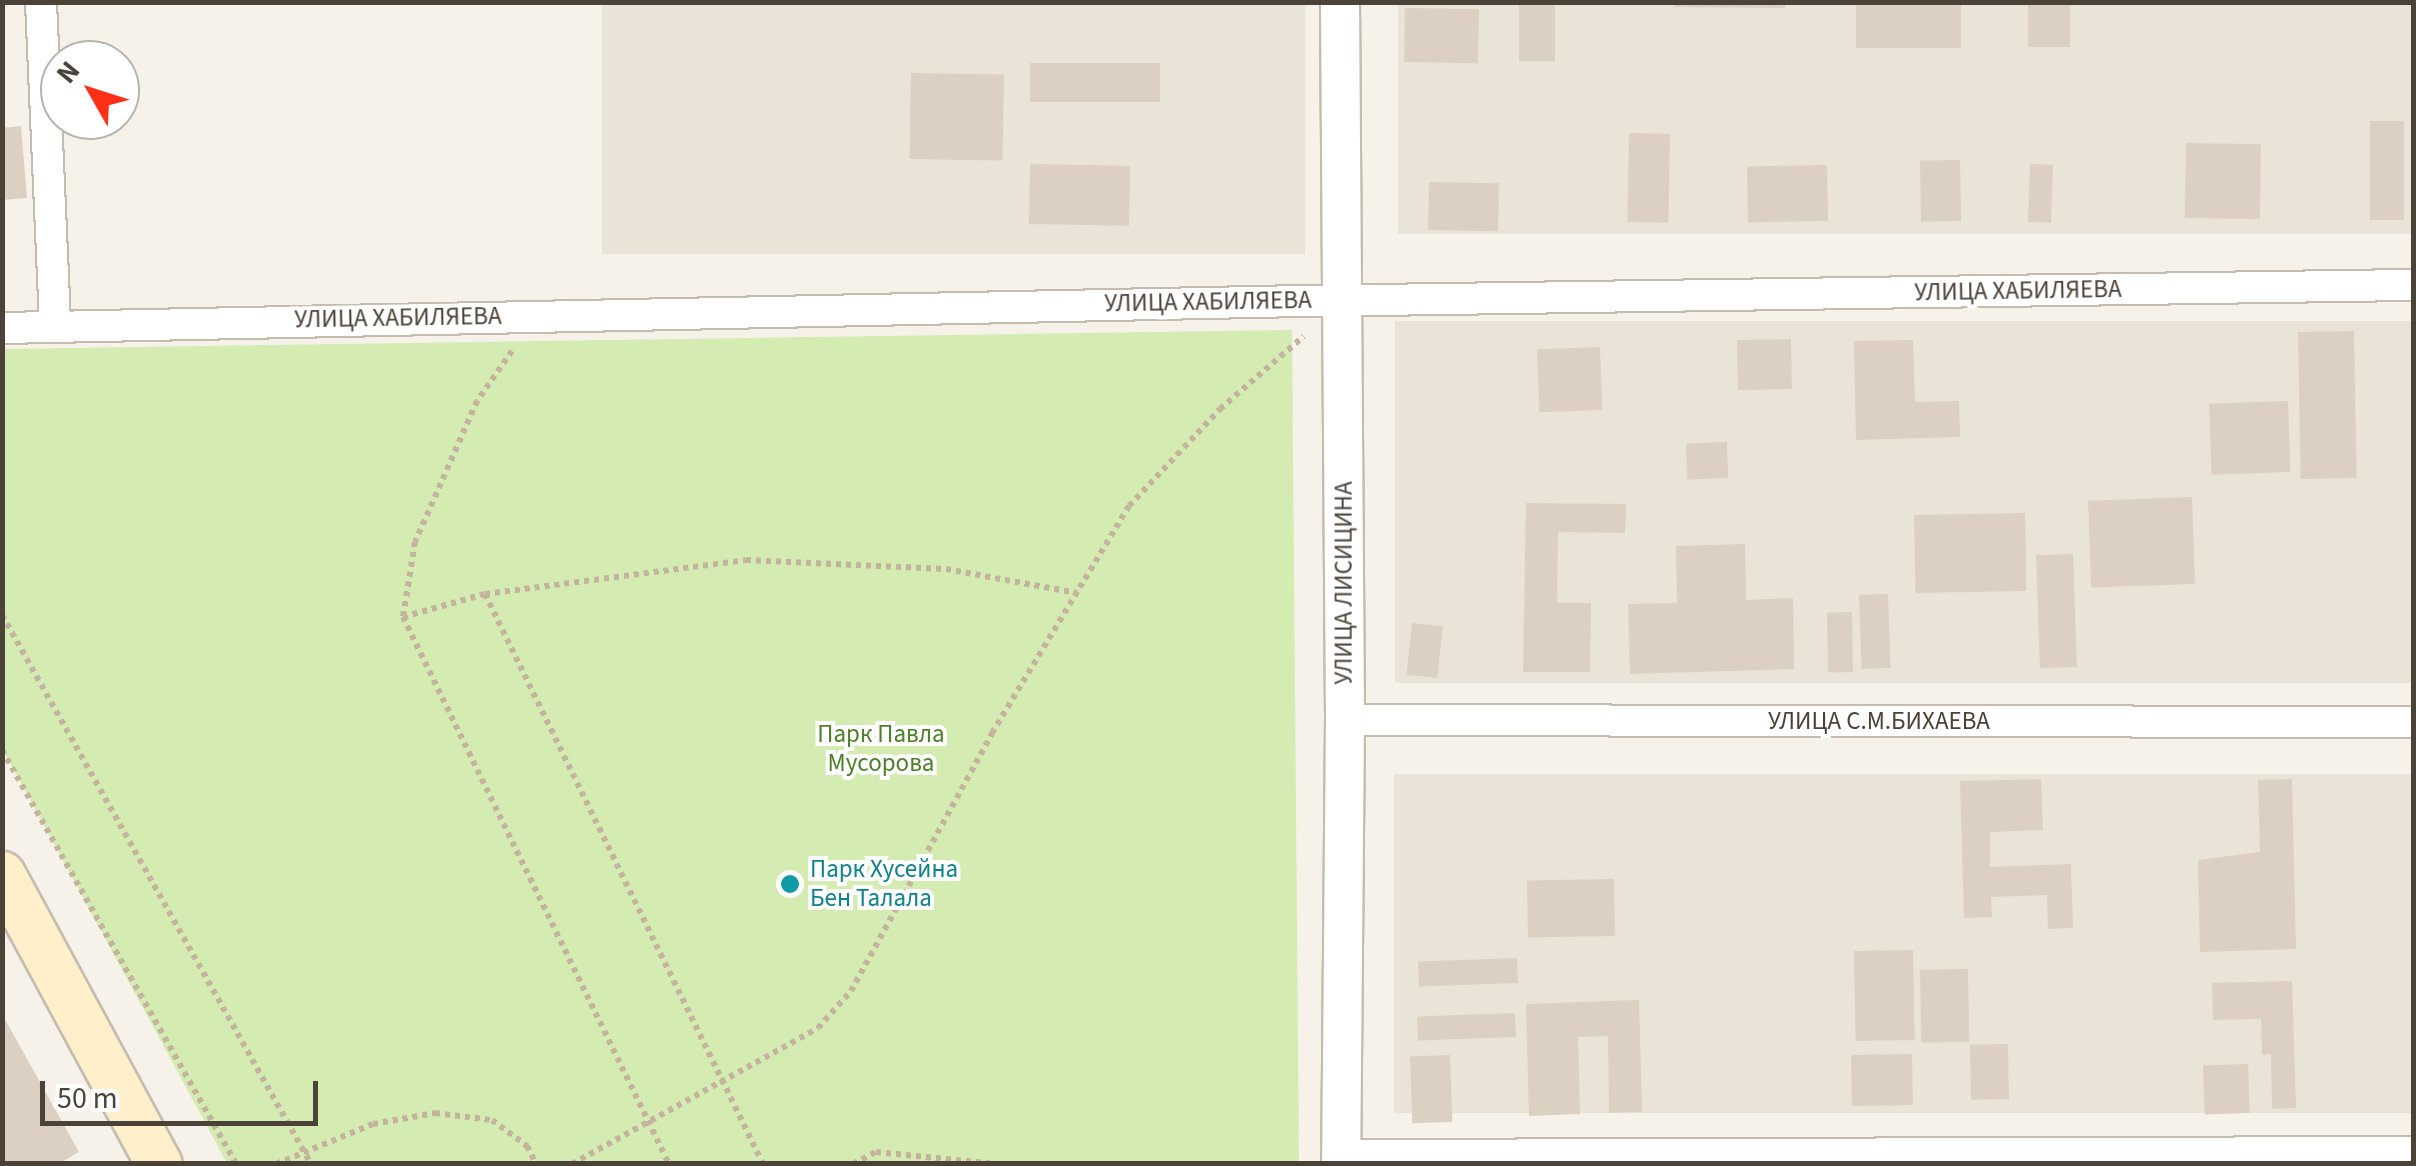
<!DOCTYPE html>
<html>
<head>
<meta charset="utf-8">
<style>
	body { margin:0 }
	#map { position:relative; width:2416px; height:1166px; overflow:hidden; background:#f6f2ea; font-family:"Source Sans 3",sans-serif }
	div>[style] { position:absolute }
	.residential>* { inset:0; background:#eae4d8; transform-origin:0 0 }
	.green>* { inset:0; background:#d4ebb2 }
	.building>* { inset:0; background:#dbd0c2; transform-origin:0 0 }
	.path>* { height:6px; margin-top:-3px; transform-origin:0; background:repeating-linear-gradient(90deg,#c5b49d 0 5px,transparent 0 10px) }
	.roads { filter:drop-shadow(2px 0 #c5bcaf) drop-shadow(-2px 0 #c5bcaf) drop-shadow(0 2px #c5bcaf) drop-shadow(0 -2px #c5bcaf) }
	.minor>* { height:30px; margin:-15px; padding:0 15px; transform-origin:15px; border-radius:15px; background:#fff }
	.tertiary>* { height:38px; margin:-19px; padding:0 19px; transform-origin:19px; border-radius:19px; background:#fff }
	.secondary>* { height:45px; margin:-22.5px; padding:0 22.5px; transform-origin:22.5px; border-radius:22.5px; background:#fff0cb }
	.dots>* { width:28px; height:28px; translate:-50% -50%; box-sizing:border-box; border:5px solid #fff; border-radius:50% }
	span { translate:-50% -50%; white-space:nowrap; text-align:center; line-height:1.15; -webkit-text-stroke:8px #fff; paint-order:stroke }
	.street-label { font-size:25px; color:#4b4238 }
	.park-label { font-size:25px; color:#4d8027 }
	.culture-label { font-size:25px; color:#0d838f }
	.left { translate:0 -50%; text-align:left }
	.frame { position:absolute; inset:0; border:5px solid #4b4238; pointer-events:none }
	.north { position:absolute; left:40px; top:40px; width:100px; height:100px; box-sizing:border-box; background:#fff; border:2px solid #b7b3af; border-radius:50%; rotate:309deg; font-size:28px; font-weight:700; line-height:40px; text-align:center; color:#4b4238 }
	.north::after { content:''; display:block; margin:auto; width:35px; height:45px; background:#ff2f18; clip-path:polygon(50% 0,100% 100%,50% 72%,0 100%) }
	.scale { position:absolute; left:40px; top:1081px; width:278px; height:45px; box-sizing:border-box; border:5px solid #4b4238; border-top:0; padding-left:12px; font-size:30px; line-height:35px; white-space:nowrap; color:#4b4238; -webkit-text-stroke:8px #fff; paint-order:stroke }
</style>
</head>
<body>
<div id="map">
	<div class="residential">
		<div style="left:602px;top:3px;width:703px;height:251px"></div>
		<div style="left:1398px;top:3px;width:1015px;height:231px"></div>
		<div style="left:2413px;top:321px;width:362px;height:1018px;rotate:90deg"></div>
		<div style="left:2413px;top:774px;width:339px;height:1019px;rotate:90deg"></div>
	</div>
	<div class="green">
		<div style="clip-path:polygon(1292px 330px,1299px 1163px,227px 1163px,3px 750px,3px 349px)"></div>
	</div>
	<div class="building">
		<div style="left:1519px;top:2px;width:36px;height:59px"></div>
		<div style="clip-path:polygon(1675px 2px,1785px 2px,1785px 8px,1675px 7px)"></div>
		<div style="left:1856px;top:2px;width:105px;height:46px"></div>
		<div style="left:2028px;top:2px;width:42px;height:45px"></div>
		<div style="left:1405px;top:8px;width:74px;height:54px;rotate:1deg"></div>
		<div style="left:1030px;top:63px;width:130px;height:39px"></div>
		<div style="left:911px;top:73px;width:93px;height:86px;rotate:1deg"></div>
		<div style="left:2370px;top:121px;width:34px;height:99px"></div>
		<div style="clip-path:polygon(21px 126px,27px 198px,2px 200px,2px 128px)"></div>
		<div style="left:1629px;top:133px;width:41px;height:89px;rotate:1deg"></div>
		<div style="left:2186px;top:143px;width:75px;height:75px;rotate:1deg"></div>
		<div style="left:1960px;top:160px;width:61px;height:40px;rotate:89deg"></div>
		<div style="left:1030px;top:164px;width:100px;height:60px;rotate:1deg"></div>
		<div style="left:2030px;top:164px;width:23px;height:58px;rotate:2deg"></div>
		<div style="left:1827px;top:165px;width:56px;height:80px;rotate:89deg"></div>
		<div style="left:1429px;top:182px;width:70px;height:48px;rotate:1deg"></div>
		<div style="left:2354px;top:331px;width:147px;height:56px;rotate:89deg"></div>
		<div style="left:1791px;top:339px;width:50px;height:54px;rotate:89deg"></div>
		<div style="clip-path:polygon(1913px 340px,1915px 402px,1959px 401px,1960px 437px,1856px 440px,1854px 341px)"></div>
		<div style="left:1600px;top:347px;width:63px;height:63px;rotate:88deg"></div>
		<div style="left:2288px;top:401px;width:71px;height:79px;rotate:88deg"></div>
		<div style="left:1727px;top:442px;width:36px;height:41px;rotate:88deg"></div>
		<div style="left:2192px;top:497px;width:87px;height:104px;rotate:88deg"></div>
		<div style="clip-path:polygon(1526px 503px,1626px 504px,1625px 533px,1558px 532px,1557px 603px,1591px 603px,1590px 672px,1523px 672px)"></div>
		<div style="left:2025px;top:513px;width:78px;height:111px;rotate:89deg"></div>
		<div style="clip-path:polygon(1745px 544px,1746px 600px,1793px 598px,1794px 669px,1630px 674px,1628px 604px,1677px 603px,1676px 546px)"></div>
		<div style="left:2073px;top:554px;width:113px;height:37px;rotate:88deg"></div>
		<div style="left:1888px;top:594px;width:74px;height:29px;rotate:88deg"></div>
		<div style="left:1852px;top:612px;width:60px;height:25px;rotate:89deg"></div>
		<div style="left:1412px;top:623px;width:31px;height:52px;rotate:6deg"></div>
		<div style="clip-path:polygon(2041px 779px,2043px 830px,1990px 832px,1990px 867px,2071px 864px,2073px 928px,2048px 929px,2047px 895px,1991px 897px,1992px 917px,1964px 918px,1960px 781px)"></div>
		<div style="clip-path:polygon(2292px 779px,2296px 949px,2200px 952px,2198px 860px,2260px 852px,2258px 780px)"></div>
		<div style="left:1614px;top:879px;width:57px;height:87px;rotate:89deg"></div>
		<div style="left:1913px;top:950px;width:90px;height:59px;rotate:89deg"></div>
		<div style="left:1517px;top:958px;width:25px;height:99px;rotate:88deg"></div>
		<div style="left:1968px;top:969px;width:73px;height:48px;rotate:89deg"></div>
		<div style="clip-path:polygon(2292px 981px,2296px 1108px,2272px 1109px,2271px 1054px,2262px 1055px,2261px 1019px,2213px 1020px,2212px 983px)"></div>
		<div style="clip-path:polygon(1639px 1000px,1642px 1112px,1609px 1113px,1608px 1036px,1578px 1037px,1580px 1114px,1529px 1116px,1526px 1004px)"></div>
		<div style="left:1515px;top:1013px;width:24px;height:98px;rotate:88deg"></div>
		<div style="clip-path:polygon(2px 1014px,79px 1152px,58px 1164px,2px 1164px)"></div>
		<div style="left:2008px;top:1044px;width:55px;height:38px;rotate:89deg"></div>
		<div style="left:1912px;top:1054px;width:51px;height:61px;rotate:89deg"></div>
		<div style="left:1450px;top:1055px;width:67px;height:40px;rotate:88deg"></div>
		<div style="left:2248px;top:1064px;width:49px;height:45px;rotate:88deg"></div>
	</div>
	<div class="path">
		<div style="left:512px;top:351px;width:61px;rotate:125deg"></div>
		<div style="left:477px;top:401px;width:154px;rotate:113.7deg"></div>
		<div style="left:415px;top:542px;width:76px;rotate:99.1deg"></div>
		<div style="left:403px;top:617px;width:608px;rotate:64.07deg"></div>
		<div style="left:485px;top:594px;width:634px;rotate:64deg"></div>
		<div style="left:2px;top:615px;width:630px;rotate:60.63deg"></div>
		<div style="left:403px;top:617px;width:85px;rotate:-15.7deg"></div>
		<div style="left:485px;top:594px;width:263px;rotate:-7.4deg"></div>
		<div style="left:746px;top:560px;width:200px;rotate:2.6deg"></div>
		<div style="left:946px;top:569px;width:133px;rotate:10.4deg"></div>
		<div style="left:2px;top:750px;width:476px;rotate:60.5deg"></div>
		<div style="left:276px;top:1164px;width:105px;rotate:-22.4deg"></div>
		<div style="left:373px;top:1124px;width:63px;rotate:-10.1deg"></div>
		<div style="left:435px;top:1113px;width:57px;rotate:7deg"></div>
		<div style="left:492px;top:1120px;width:44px;rotate:36.6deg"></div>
		<div style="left:527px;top:1146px;width:20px;rotate:63deg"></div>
		<div style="left:572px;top:1164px;width:281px;rotate:-28.9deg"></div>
		<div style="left:818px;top:1028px;width:50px;rotate:-48.3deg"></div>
		<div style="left:851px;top:991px;width:294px;rotate:-61.3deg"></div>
		<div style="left:992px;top:733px;width:265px;rotate:-58.9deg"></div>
		<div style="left:1129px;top:506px;width:133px;rotate:-46.8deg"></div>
		<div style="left:1220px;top:409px;width:111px;rotate:-41deg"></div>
		<div style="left:853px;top:1164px;width:26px;rotate:-28deg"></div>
		<div style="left:876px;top:1152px;width:121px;rotate:5.7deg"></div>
	</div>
	<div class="roads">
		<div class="minor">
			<div style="left:41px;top:2px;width:325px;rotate:87.5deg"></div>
			<div style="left:2px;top:328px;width:1303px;rotate:-1.19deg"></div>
			<div style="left:1305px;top:301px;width:1109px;rotate:-0.83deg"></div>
			<div style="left:1345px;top:720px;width:1069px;rotate:0.11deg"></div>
			<div style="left:1341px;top:1155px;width:1073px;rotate:-0.16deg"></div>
		</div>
		<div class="tertiary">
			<div style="left:1340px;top:2px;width:718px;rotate:89.6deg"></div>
			<div style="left:1345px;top:720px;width:444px;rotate:90.5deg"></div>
		</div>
		<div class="secondary">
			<div style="left:2px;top:874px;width:330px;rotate:61.6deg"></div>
		</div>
	</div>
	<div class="dots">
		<div style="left:790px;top:884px;background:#0f9aa8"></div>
	</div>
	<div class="street-label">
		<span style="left:2018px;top:291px;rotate:-1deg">УЛИЦА ХАБИЛЯЕВА</span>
		<span style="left:1208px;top:302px;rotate:-1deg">УЛИЦА ХАБИЛЯЕВА</span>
		<span style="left:398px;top:318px;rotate:-1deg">УЛИЦА ХАБИЛЯЕВА</span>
		<span style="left:1344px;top:583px;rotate:-90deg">УЛИЦА ЛИСИЦИНА</span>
		<span style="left:1879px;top:721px">УЛИЦА С.М.БИХАЕВА</span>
	</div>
	<div class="park-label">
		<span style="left:881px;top:749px">Парк Павла<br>Мусорова</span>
	</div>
	<div class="culture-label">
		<span class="left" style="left:810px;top:884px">Парк Хусейна<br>Бен Талала</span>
	</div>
	<div class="frame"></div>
	<div class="north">N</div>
	<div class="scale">50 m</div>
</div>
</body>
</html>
